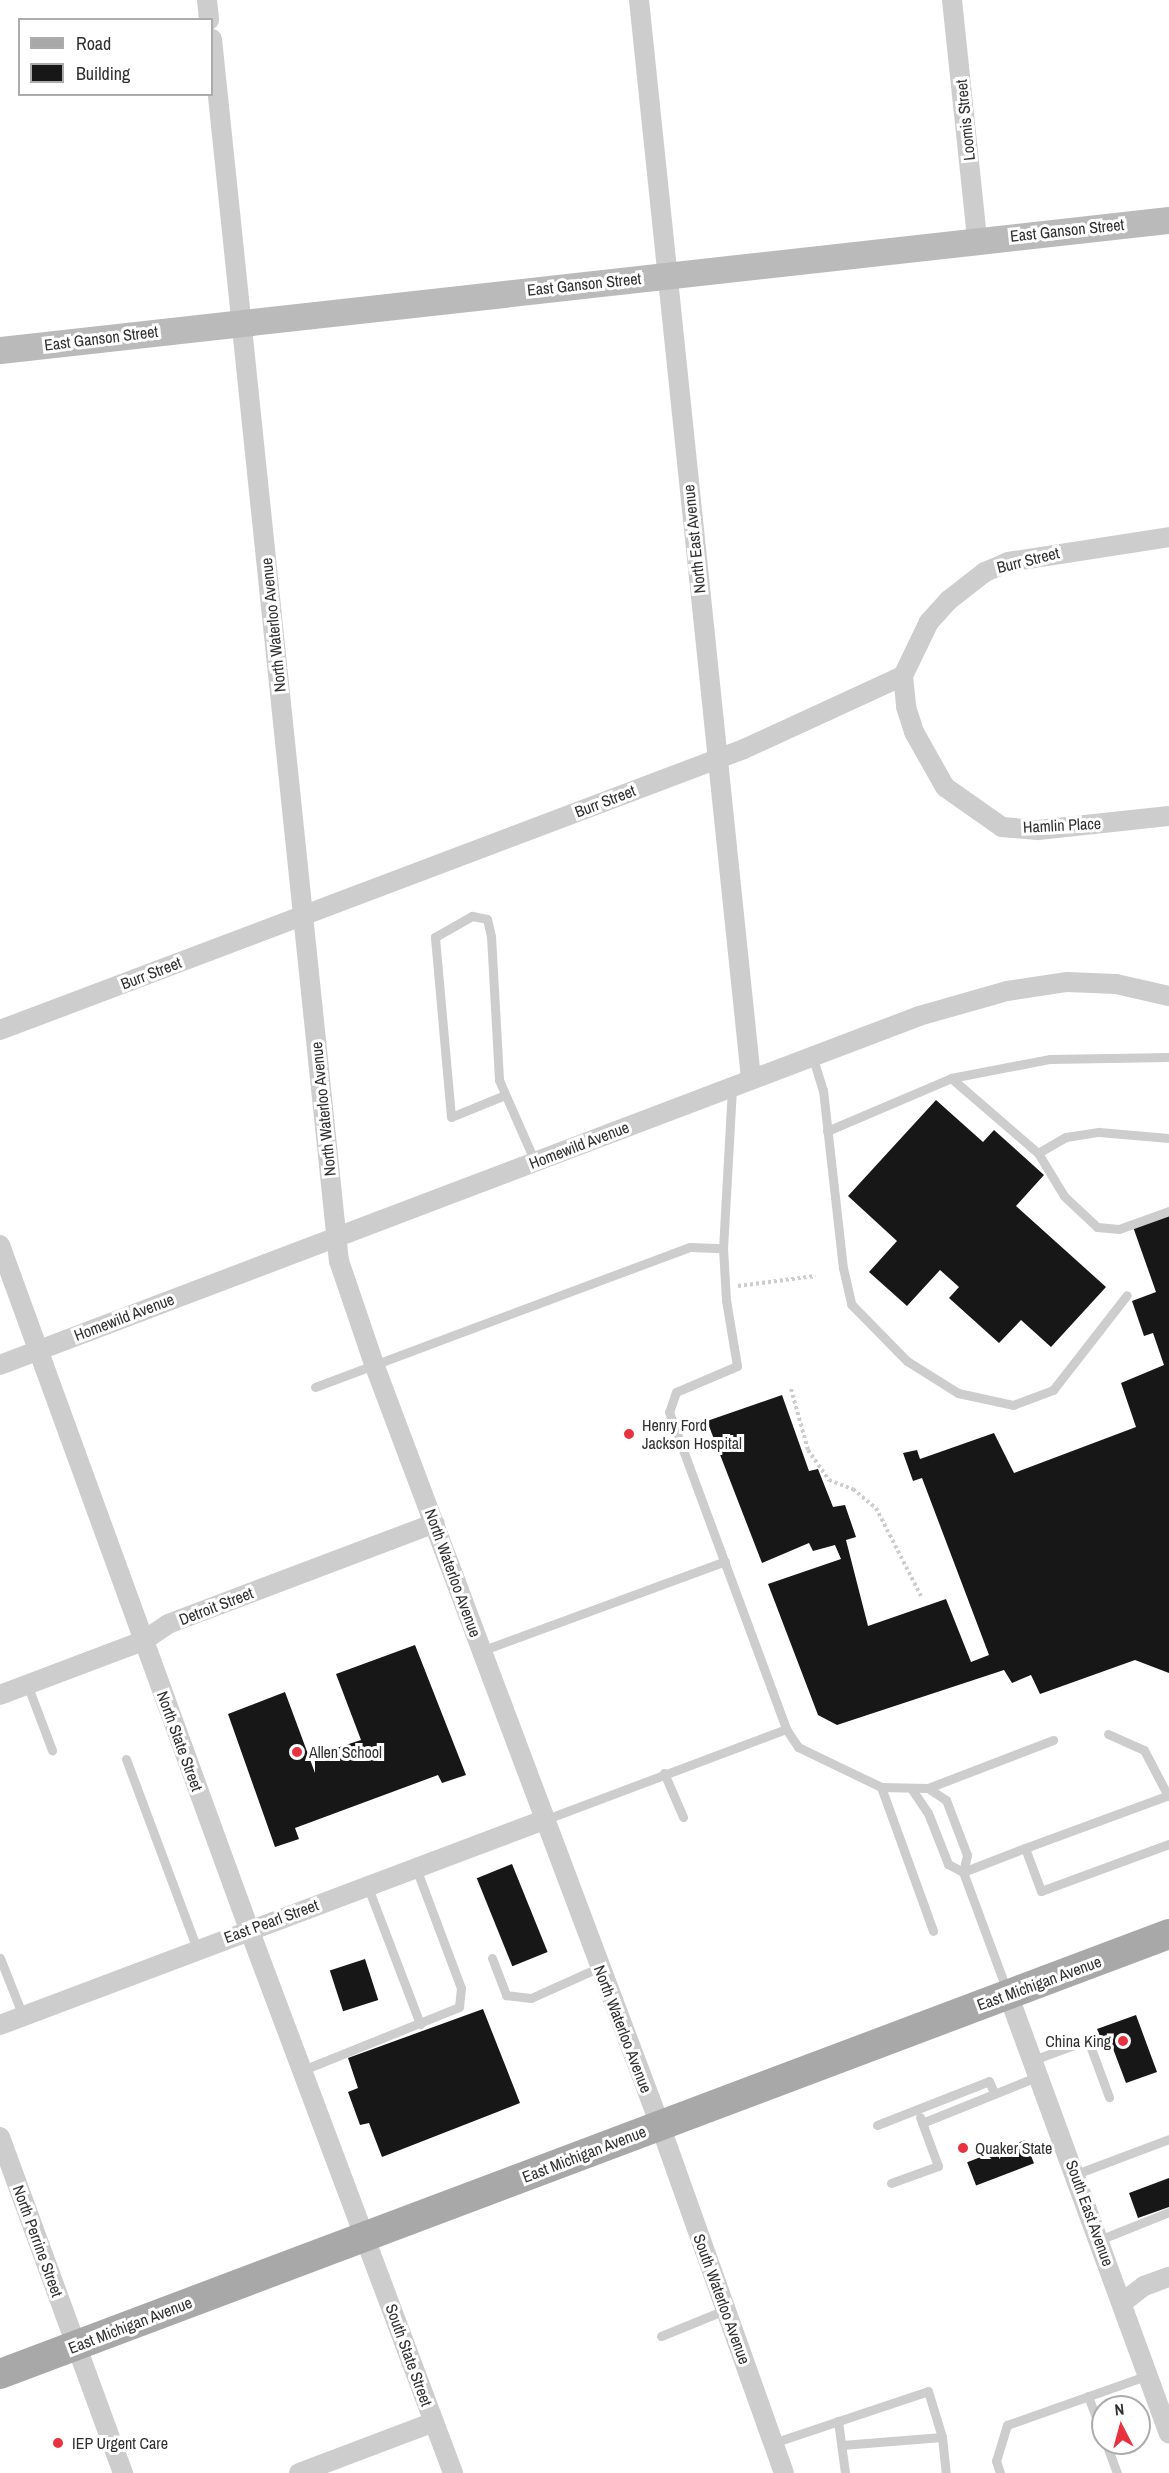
<!DOCTYPE html>
<html>
<head>
<meta charset="utf-8">
<style>
	body { margin:0 }
	#map { position:relative; width:1169px; height:2473px; overflow:hidden; background:#fff; font-family:"Archivo Narrow",sans-serif }
	div>[style] { position:absolute }
	.building>* { inset:0; background:#171717; transform-origin:0 0 }
	.path>* { height:4px; margin-top:-2px; transform-origin:0; background:repeating-linear-gradient(90deg,#cdcdcd 0 3px,transparent 0 6px) }
	.lane>* { height:9px; margin:-4.5px; padding:0 4.5px; transform-origin:4.5px; border-radius:4.5px; background:#cdcdcd }
	.street>* { height:20px; margin:-10px; padding:0 10px; transform-origin:10px; border-radius:10px; background:#cdcdcd }
	.secondary>* { height:27px; margin:-13.5px; padding:0 13.5px; transform-origin:13.5px; border-radius:13.5px; background:#bababa }
	.primary>* { height:30px; margin:-15px; padding:0 15px; transform-origin:15px; border-radius:15px; background:#a8a8a8 }
	.dots>* { width:16px; height:16px; translate:-50% -50%; box-sizing:border-box; border:3px solid #fff; border-radius:50% }
	span { translate:-50% -50%; white-space:nowrap; text-align:center; line-height:1.15; -webkit-text-stroke:6px #fff; paint-order:stroke }
	.street-label { font-size:16px; color:#303030 }
	.poi-label { font-size:16px; color:#303030 }
	.left { translate:0 -50%; text-align:left }
	.right { translate:-100% -50%; text-align:right }
	.legend { position:absolute; left:18px; top:18px; width:195px; height:78px; box-sizing:border-box; background:#fff; border:2px solid #acacac; margin:0; padding:8px 10px; list-style:none; font-size:18px; color:#303030 }
	.legend li { display:flex; align-items:center; gap:12px; height:30px }
	.legend b { width:30px; border:2px solid #acacac }
	.north { position:absolute; left:1091px; top:2395px; width:60px; height:60px; box-sizing:border-box; background:#fff; border:2px solid #acacac; border-radius:50%; rotate:354deg; font-size:16px; font-weight:700; line-height:24px; text-align:center; color:#303030 }
	.north::after { content:''; display:block; margin:auto; width:21px; height:27px; background:#e8323f; clip-path:polygon(50% 0,100% 100%,50% 72%,0 100%) }
</style>
</head>
<body>
<div id="map">
	<div class="building">
		<div style="clip-path:polygon(936px 1100px,983px 1142px,994px 1130px,1044px 1175px,1016px 1206px,1106px 1287px,1051px 1347px,1021px 1320px,999px 1343px,949px 1298px,959px 1287px,940px 1270px,907px 1306px,869px 1272px,897px 1241px,848px 1196px)"></div>
		<div style="clip-path:polygon(1169px 1213px,1169px 1673px,1135px 1660px,1040px 1694px,1031px 1675px,1012px 1683px,1004px 1670px,837px 1725px,818px 1715px,768px 1584px,841px 1559px,835px 1545px,813px 1551px,809px 1543px,762px 1563px,707px 1421px,782px 1395px,809px 1471px,818px 1469px,833px 1507px,845px 1505px,856px 1537px,846px 1540px,868px 1626px,946px 1599px,971px 1662px,989px 1655px,922px 1478px,913px 1481px,903px 1453px,917px 1450px,920px 1459px,994px 1433px,1014px 1473px,1136px 1427px,1121px 1383px,1164px 1365px,1153px 1333px,1144px 1336px,1132px 1301px,1156px 1292px,1132px 1224px)"></div>
		<div style="clip-path:polygon(415px 1645px,466px 1775px,442px 1783px,438px 1775px,295px 1828px,299px 1839px,275px 1847px,228px 1714px,285px 1692px,315px 1773px,315px 1755px,361px 1740px,336px 1674px)"></div>
		<div style="left:512px;top:1864px;width:95px;height:38px;rotate:68deg"></div>
		<div style="left:365px;top:1959px;width:43px;height:37px;rotate:72deg"></div>
		<div style="clip-path:polygon(483px 2009px,520px 2103px,382px 2157px,369px 2123px,360px 2125px,348px 2092px,358px 2088px,348px 2058px)"></div>
		<div style="clip-path:polygon(1136px 2015px,1157px 2072px,1126px 2083px,1112px 2046px,1105px 2048px,1097px 2029px)"></div>
		<div style="left:1025px;top:2140px;width:25px;height:62px;rotate:69deg"></div>
		<div style="clip-path:polygon(1169px 2178px,1169px 2207px,1138px 2218px,1129px 2193px)"></div>
	</div>
	<div class="path">
		<div style="left:738px;top:1286px;width:78px;rotate:-7.4deg"></div>
		<div style="left:791px;top:1389px;width:63px;rotate:74.4deg"></div>
		<div style="left:808px;top:1450px;width:37px;rotate:55deg"></div>
		<div style="left:829px;top:1480px;width:26px;rotate:21deg"></div>
		<div style="left:853px;top:1489px;width:30px;rotate:40deg"></div>
		<div style="left:876px;top:1508px;width:99px;rotate:62.9deg"></div>
	</div>
	<div class="lane">
		<div style="left:812px;top:1055px;width:37px;rotate:73deg"></div>
		<div style="left:823px;top:1090px;width:179px;rotate:83.6deg"></div>
		<div style="left:843px;top:1268px;width:37px;rotate:77deg"></div>
		<div style="left:851px;top:1304px;width:80px;rotate:45.5deg"></div>
		<div style="left:907px;top:1361px;width:60px;rotate:32.1deg"></div>
		<div style="left:958px;top:1393px;width:56px;rotate:12.3deg"></div>
		<div style="left:1013px;top:1405px;width:43px;rotate:-20.6deg"></div>
		<div style="left:1053px;top:1390px;width:120px;rotate:-52.1deg"></div>
		<div style="left:951px;top:1078px;width:115px;rotate:40.8deg"></div>
		<div style="left:1038px;top:1153px;width:50px;rotate:58.8deg"></div>
		<div style="left:1064px;top:1196px;width:45px;rotate:43.2deg"></div>
		<div style="left:1097px;top:1227px;width:22px;rotate:5deg"></div>
		<div style="left:1119px;top:1229px;width:53px;rotate:-19.8deg"></div>
		<div style="left:732px;top:1088px;width:160px;rotate:93.2deg"></div>
		<div style="left:723px;top:1248px;width:52px;rotate:86.7deg"></div>
		<div style="left:726px;top:1300px;width:67px;rotate:80.5deg"></div>
		<div style="left:737px;top:1366px;width:66px;rotate:156.9deg"></div>
		<div style="left:676px;top:1392px;width:21px;rotate:109deg"></div>
		<div style="left:669px;top:1412px;width:338px;rotate:69.7deg"></div>
		<div style="left:786px;top:1729px;width:22px;rotate:56deg"></div>
		<div style="left:798px;top:1747px;width:92px;rotate:25.7deg"></div>
		<div style="left:881px;top:1787px;width:47px;rotate:1.2deg"></div>
		<div style="left:928px;top:1788px;width:22px;rotate:34deg"></div>
		<div style="left:946px;top:1800px;width:59px;rotate:69.1deg"></div>
		<div style="left:967px;top:1855px;width:17px;rotate:103deg"></div>
		<div style="left:963px;top:1872px;width:127px;rotate:69.7deg"></div>
		<div style="left:505px;top:1095px;width:58px;rotate:157.8deg"></div>
		<div style="left:451px;top:1117px;width:181px;rotate:-95.1deg"></div>
		<div style="left:435px;top:937px;width:43px;rotate:-29.6deg"></div>
		<div style="left:472px;top:916px;width:15px;rotate:11deg"></div>
		<div style="left:487px;top:919px;width:17px;rotate:77deg"></div>
		<div style="left:491px;top:936px;width:144px;rotate:86.8deg"></div>
		<div style="left:499px;top:1080px;width:90px;rotate:66.3deg"></div>
		<div style="left:827px;top:1131px;width:135px;rotate:-23.1deg"></div>
		<div style="left:951px;top:1078px;width:101px;rotate:-10.9deg"></div>
		<div style="left:1050px;top:1059px;width:119px;rotate:-1deg"></div>
		<div style="left:1038px;top:1153px;width:32px;rotate:-30deg"></div>
		<div style="left:1066px;top:1137px;width:33px;rotate:-9deg"></div>
		<div style="left:1099px;top:1132px;width:70px;rotate:4.9deg"></div>
		<div style="left:315px;top:1387px;width:400px;rotate:-20.5deg"></div>
		<div style="left:690px;top:1247px;width:33px;rotate:2deg"></div>
		<div style="left:481px;top:1651px;width:260px;rotate:-20.2deg"></div>
		<div style="left:27px;top:1684px;width:71px;rotate:69.3deg"></div>
		<div style="left:1108px;top:1734px;width:39px;rotate:24deg"></div>
		<div style="left:1144px;top:1750px;width:52px;rotate:62.4deg"></div>
		<div style="left:126px;top:1759px;width:203px;rotate:69.5deg"></div>
		<div style="left:664px;top:1773px;width:48px;rotate:66.6deg"></div>
		<div style="left:881px;top:1787px;width:153px;rotate:70.1deg"></div>
		<div style="left:911px;top:1788px;width:30px;rotate:56deg"></div>
		<div style="left:928px;top:1813px;width:55px;rotate:68.6deg"></div>
		<div style="left:948px;top:1864px;width:17px;rotate:28deg"></div>
		<div style="left:928px;top:1788px;width:134px;rotate:-21deg"></div>
		<div style="left:544px;top:1820px;width:259px;rotate:-20.6deg"></div>
		<div style="left:1025px;top:1848px;width:153px;rotate:-20.2deg"></div>
		<div style="left:963px;top:1872px;width:66px;rotate:-21.2deg"></div>
		<div style="left:1025px;top:1848px;width:46px;rotate:69.6deg"></div>
		<div style="left:1041px;top:1891px;width:136px;rotate:-20.2deg"></div>
		<div style="left:367px;top:1885px;width:149px;rotate:69.1deg"></div>
		<div style="left:0;top:1958px;width:62px;rotate:68.4deg"></div>
		<div style="left:492px;top:1958px;width:40px;rotate:69deg"></div>
		<div style="left:506px;top:1995px;width:25px;rotate:7deg"></div>
		<div style="left:531px;top:1998px;width:76px;rotate:-24.2deg"></div>
		<div style="left:1033px;top:2060px;width:59px;rotate:-20deg"></div>
		<div style="left:1088px;top:2040px;width:61px;rotate:69.8deg"></div>
		<div style="left:303px;top:2070px;width:168px;rotate:-22deg"></div>
		<div style="left:459px;top:2007px;width:19px;rotate:-84deg"></div>
		<div style="left:461px;top:1988px;width:128px;rotate:-110.6deg"></div>
		<div style="left:922px;top:2123px;width:126px;rotate:-21.9deg"></div>
		<div style="left:877px;top:2125px;width:120px;rotate:-21.4deg"></div>
		<div style="left:989px;top:2081px;width:13px;rotate:67deg"></div>
		<div style="left:1076px;top:2174px;width:99px;rotate:-20.6deg"></div>
		<div style="left:891px;top:2183px;width:50px;rotate:-19.9deg"></div>
		<div style="left:938px;top:2166px;width:52px;rotate:-110.2deg"></div>
		<div style="left:1099px;top:2240px;width:75px;rotate:-21.8deg"></div>
		<div style="left:661px;top:2336px;width:69px;rotate:-22.1deg"></div>
		<div style="left:1088px;top:2396px;width:43px;rotate:69.4deg"></div>
		<div style="left:838px;top:2421px;width:52px;rotate:82.3deg"></div>
		<div style="left:776px;top:2442px;width:160px;rotate:-18.5deg"></div>
		<div style="left:928px;top:2391px;width:48px;rotate:73.1deg"></div>
		<div style="left:942px;top:2437px;width:36px;rotate:84deg"></div>
		<div style="left:1106px;top:2443px;width:32px;rotate:70deg"></div>
		<div style="left:842px;top:2445px;width:100px;rotate:-4.6deg"></div>
		<div style="left:1000px;top:2473px;width:13px;rotate:-108deg"></div>
		<div style="left:996px;top:2461px;width:38px;rotate:-73deg"></div>
		<div style="left:1007px;top:2425px;width:150px;rotate:-19.5deg"></div>
	</div>
	<div class="street">
		<div style="left:207px;top:0;width:20px;rotate:84deg"></div>
		<div style="left:639px;top:0;width:1084px;rotate:84.07deg"></div>
		<div style="left:952px;top:0;width:240px;rotate:84deg"></div>
		<div style="left:212px;top:39px;width:1229px;rotate:84.07deg"></div>
		<div style="left:339px;top:1261px;width:109px;rotate:71.2deg"></div>
		<div style="left:374px;top:1364px;width:813px;rotate:69.4deg"></div>
		<div style="left:660px;top:2125px;width:369px;rotate:70.4deg"></div>
		<div style="left:903px;top:676px;width:31px;rotate:84deg"></div>
		<div style="left:906px;top:707px;width:26px;rotate:72deg"></div>
		<div style="left:914px;top:732px;width:63px;rotate:60.6deg"></div>
		<div style="left:945px;top:787px;width:70px;rotate:35.1deg"></div>
		<div style="left:1002px;top:827px;width:36px;rotate:5deg"></div>
		<div style="left:1038px;top:830px;width:132px;rotate:-6.1deg"></div>
		<div style="left:0;top:1030px;width:795px;rotate:-20.69deg"></div>
		<div style="left:744px;top:749px;width:175px;rotate:-24.7deg"></div>
		<div style="left:903px;top:676px;width:60px;rotate:-64.3deg"></div>
		<div style="left:929px;top:622px;width:30px;rotate:-48deg"></div>
		<div style="left:949px;top:600px;width:46px;rotate:-37.9deg"></div>
		<div style="left:985px;top:572px;width:25px;rotate:-23deg"></div>
		<div style="left:1008px;top:562px;width:163px;rotate:-8.8deg"></div>
		<div style="left:0;top:1245px;width:728px;rotate:70deg"></div>
		<div style="left:249px;top:1929px;width:581px;rotate:69.44deg"></div>
		<div style="left:0;top:1365px;width:983px;rotate:-20.79deg"></div>
		<div style="left:919px;top:1016px;width:91px;rotate:-15.9deg"></div>
		<div style="left:1007px;top:991px;width:61px;rotate:-8.5deg"></div>
		<div style="left:1067px;top:982px;width:49px;rotate:2.3deg"></div>
		<div style="left:1116px;top:984px;width:54px;rotate:12.8deg"></div>
		<div style="left:0;top:1695px;width:153px;rotate:-20.7deg"></div>
		<div style="left:143px;top:1641px;width:30px;rotate:-34deg"></div>
		<div style="left:168px;top:1624px;width:285px;rotate:-20.7deg"></div>
		<div style="left:1008px;top:1994px;width:468px;rotate:69.9deg"></div>
		<div style="left:0;top:2025px;width:581px;rotate:-20.65deg"></div>
		<div style="left:0;top:2137px;width:358px;rotate:69.9deg"></div>
		<div style="left:1122px;top:2303px;width:28px;rotate:-38deg"></div>
		<div style="left:1144px;top:2286px;width:27px;rotate:-20deg"></div>
		<div style="left:299px;top:2473px;width:144px;rotate:-20.7deg"></div>
	</div>
	<div class="secondary">
		<div style="left:0;top:350px;width:1176px;rotate:-6.35deg"></div>
	</div>
	<div class="primary">
		<div style="left:0;top:2374px;width:1249px;rotate:-20.63deg"></div>
	</div>
	<div class="dots">
		<div style="left:629px;top:1434px;background:#e8323f"></div>
		<div style="left:297px;top:1752px;background:#e8323f"></div>
		<div style="left:1123px;top:2041px;background:#e8323f"></div>
		<div style="left:963px;top:2148px;background:#e8323f"></div>
		<div style="left:58px;top:2443px;background:#e8323f"></div>
	</div>
	<div class="street-label">
		<span style="left:965px;top:120px;rotate:-96deg">Loomis Street</span>
		<span style="left:1067px;top:230px;rotate:-6deg">East Ganson Street</span>
		<span style="left:584px;top:284px;rotate:-6deg">East Ganson Street</span>
		<span style="left:101px;top:338px;rotate:-7deg">East Ganson Street</span>
		<span style="left:694px;top:539px;rotate:-96deg">North East Avenue</span>
		<span style="left:1028px;top:560px;rotate:-14deg">Burr Street</span>
		<span style="left:273px;top:625px;rotate:-96deg">North Waterloo Avenue</span>
		<span style="left:605px;top:801px;rotate:-21deg">Burr Street</span>
		<span style="left:1062px;top:825px;rotate:-3deg">Hamlin Place</span>
		<span style="left:151px;top:973px;rotate:-21deg">Burr Street</span>
		<span style="left:323px;top:1109px;rotate:-96deg">North Waterloo Avenue</span>
		<span style="left:579px;top:1145px;rotate:-21deg">Homewild Avenue</span>
		<span style="left:124px;top:1317px;rotate:-21deg">Homewild Avenue</span>
		<span style="left:453px;top:1573px;rotate:70deg">North Waterloo Avenue</span>
		<span style="left:216px;top:1606px;rotate:-21deg">Detroit Street</span>
		<span style="left:180px;top:1741px;rotate:70deg">North State Street</span>
		<span style="left:271px;top:1921px;rotate:-20deg">East Pearl Street</span>
		<span style="left:1039px;top:1983px;rotate:-20deg">East Michigan Avenue</span>
		<span style="left:623px;top:2029px;rotate:69deg">North Waterloo Avenue</span>
		<span style="left:584px;top:2154px;rotate:-21deg">East Michigan Avenue</span>
		<span style="left:1090px;top:2213px;rotate:70deg">South East Avenue</span>
		<span style="left:38px;top:2241px;rotate:70deg">North Perrine Street</span>
		<span style="left:722px;top:2299px;rotate:70deg">South Waterloo Avenue</span>
		<span style="left:130px;top:2325px;rotate:-21deg">East Michigan Avenue</span>
		<span style="left:409px;top:2355px;rotate:70deg">South State Street</span>
	</div>
	<div class="poi-label">
		<span class="left" style="left:642px;top:1434px">Henry Ford<br>Jackson Hospital</span>
		<span class="left" style="left:309px;top:1752px">Allen School</span>
		<span class="right" style="left:1111px;top:2041px">China King</span>
		<span class="left" style="left:975px;top:2148px">Quaker State</span>
		<span class="left" style="left:72px;top:2443px">IEP Urgent Care</span>
	</div>
	<ul class="legend">
	<li><b style="height:8px;background:#a8a8a8"></b>Road</li>
	<li><b style="height:16px;background:#171717"></b>Building</li>
	</ul>
	<div class="north">N</div>
</div>
</body>
</html>
